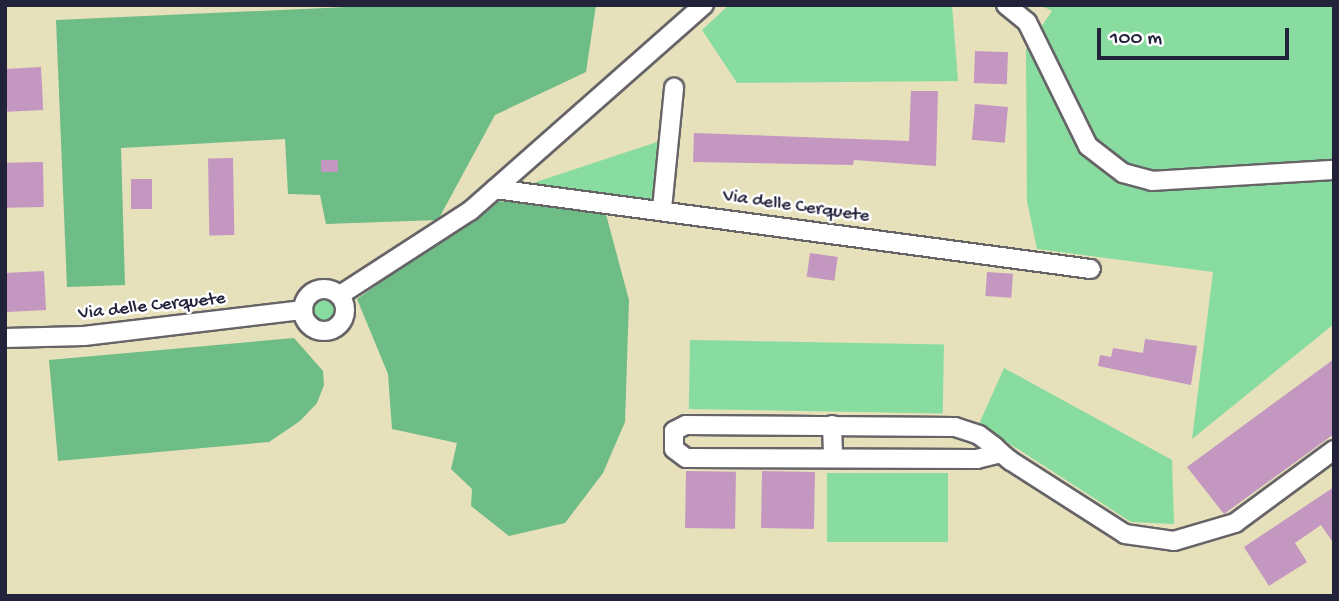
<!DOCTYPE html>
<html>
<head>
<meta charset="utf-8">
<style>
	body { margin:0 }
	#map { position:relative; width:1339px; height:601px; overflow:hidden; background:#e6e0bb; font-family:"Gochi Hand",sans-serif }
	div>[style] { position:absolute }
	.green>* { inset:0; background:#88dc9f; transform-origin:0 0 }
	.round { border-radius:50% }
	.forest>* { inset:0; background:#6ebc86 }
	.building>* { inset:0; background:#c497c1; transform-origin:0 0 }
	.roads { filter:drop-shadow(2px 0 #676468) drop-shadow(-2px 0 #676468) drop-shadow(0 2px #676468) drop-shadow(0 -2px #676468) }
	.minor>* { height:18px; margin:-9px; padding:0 9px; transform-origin:9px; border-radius:9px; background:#fff }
	.minor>.ring { margin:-9px; padding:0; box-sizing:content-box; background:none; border:18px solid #fff; border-radius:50% }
	span { translate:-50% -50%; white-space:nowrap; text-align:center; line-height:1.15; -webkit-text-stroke:5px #fff; paint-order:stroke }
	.street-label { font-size:19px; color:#22223b }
	.frame { position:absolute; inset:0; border:7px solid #22223b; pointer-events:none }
	.scale { position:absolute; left:1097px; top:28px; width:192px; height:32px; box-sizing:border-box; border:4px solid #22223b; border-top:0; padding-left:9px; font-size:21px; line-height:24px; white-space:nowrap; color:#22223b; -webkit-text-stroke:5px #fff; paint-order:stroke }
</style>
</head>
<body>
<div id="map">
	<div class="green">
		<div style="clip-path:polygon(729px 5px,952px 5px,958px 81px,737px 83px,702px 30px)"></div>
		<div style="clip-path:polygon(1040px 5px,1334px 5px,1334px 324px,1192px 439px,1213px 272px,1037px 249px,1027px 201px,1026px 49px,1052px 11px)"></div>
		<div style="clip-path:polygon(663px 140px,655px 203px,521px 187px)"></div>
		<div class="round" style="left:313px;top:296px;width:28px;height:28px"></div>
		<div style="left:690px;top:340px;width:254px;height:69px;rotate:1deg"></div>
		<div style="clip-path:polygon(1004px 368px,1172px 460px,1174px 524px,1131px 522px,979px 424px)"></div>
		<div style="left:827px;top:473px;width:121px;height:69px"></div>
	</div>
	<div class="forest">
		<div style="clip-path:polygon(391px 5px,596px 5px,586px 72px,495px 115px,438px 220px,326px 224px,320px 195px,288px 194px,285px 139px,121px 148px,125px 285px,67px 287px,56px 20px)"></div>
		<div style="clip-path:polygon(495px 201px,604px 207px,629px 300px,625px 422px,603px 473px,565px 523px,509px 536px,471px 506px,472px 489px,451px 469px,457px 443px,392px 429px,388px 374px,357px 299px)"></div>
		<div style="clip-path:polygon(294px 338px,323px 371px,324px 385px,317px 403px,300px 421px,269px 442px,58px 461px,49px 360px)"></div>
	</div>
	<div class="building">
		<div style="left:975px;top:51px;width:33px;height:32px;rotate:2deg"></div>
		<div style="left:41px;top:67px;width:43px;height:36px;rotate:87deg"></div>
		<div style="clip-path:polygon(911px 91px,938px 91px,936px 166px,854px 160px,853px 165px,693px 162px,694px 133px,909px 141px)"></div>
		<div style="left:975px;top:104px;width:33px;height:36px;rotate:5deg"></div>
		<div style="left:233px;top:158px;width:77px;height:25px;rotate:89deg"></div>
		<div style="left:321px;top:160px;width:17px;height:12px"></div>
		<div style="left:43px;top:162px;width:45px;height:38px;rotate:89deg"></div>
		<div style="left:131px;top:179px;width:21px;height:30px"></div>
		<div style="left:810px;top:253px;width:28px;height:24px;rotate:8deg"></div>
		<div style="left:44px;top:271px;width:39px;height:39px;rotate:87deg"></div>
		<div style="left:987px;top:272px;width:26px;height:24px;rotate:4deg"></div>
		<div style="clip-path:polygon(1145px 339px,1197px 346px,1191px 385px,1098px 366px,1100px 355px,1111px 357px,1113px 348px,1143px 353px)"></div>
		<div style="clip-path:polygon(1334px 359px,1334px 434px,1224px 514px,1187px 467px)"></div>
		<div style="left:686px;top:471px;width:50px;height:57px;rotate:1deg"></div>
		<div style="left:762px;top:471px;width:53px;height:57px;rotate:1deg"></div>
		<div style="clip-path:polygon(1334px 487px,1334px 544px,1321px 525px,1295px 543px,1307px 562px,1269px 586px,1244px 547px)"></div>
	</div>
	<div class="roads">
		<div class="minor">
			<div style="left:1006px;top:5px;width:27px;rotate:39deg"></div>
			<div style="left:1027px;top:22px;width:138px;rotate:63.8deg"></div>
			<div style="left:1088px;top:146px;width:44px;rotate:37.6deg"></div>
			<div style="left:1123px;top:173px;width:30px;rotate:15deg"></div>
			<div style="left:1152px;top:181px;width:182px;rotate:-3.5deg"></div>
			<div style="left:495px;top:189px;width:601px;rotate:7.65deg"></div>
			<div style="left:662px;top:209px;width:122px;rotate:-84.3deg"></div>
			<div class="ring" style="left:303px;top:289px;width:24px;height:24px"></div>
			<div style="left:340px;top:295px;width:155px;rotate:-32.9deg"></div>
			<div style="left:470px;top:211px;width:312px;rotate:-41.4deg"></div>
			<div style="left:5px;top:338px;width:79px;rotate:-1.5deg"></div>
			<div style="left:84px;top:336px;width:221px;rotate:-6.8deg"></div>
			<div style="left:832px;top:425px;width:33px;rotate:88deg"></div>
			<div style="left:1001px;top:453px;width:25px;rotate:166deg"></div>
			<div style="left:977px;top:459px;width:291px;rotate:-179.8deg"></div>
			<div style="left:686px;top:458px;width:15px;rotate:-143deg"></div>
			<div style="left:674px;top:449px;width:18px;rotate:-90deg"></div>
			<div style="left:674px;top:431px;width:13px;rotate:-27deg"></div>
			<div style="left:686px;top:425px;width:269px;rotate:0.4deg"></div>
			<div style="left:955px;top:427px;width:25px;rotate:18deg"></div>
			<div style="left:979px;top:435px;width:20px;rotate:37deg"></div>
			<div style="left:995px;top:447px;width:8px;rotate:45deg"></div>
			<div style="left:1001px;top:453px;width:13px;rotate:39deg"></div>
			<div style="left:1011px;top:461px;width:135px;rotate:32.6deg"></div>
			<div style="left:1125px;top:534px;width:49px;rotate:8.1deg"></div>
			<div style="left:1174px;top:541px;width:64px;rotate:-16.4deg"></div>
			<div style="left:1235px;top:523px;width:123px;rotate:-36.4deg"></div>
		</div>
	</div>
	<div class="street-label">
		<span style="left:796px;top:207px;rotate:8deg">Via delle Cerquete</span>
		<span style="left:152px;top:307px;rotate:-6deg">Via delle Cerquete</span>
	</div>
	<div class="frame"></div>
	<div class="scale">100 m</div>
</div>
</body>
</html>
